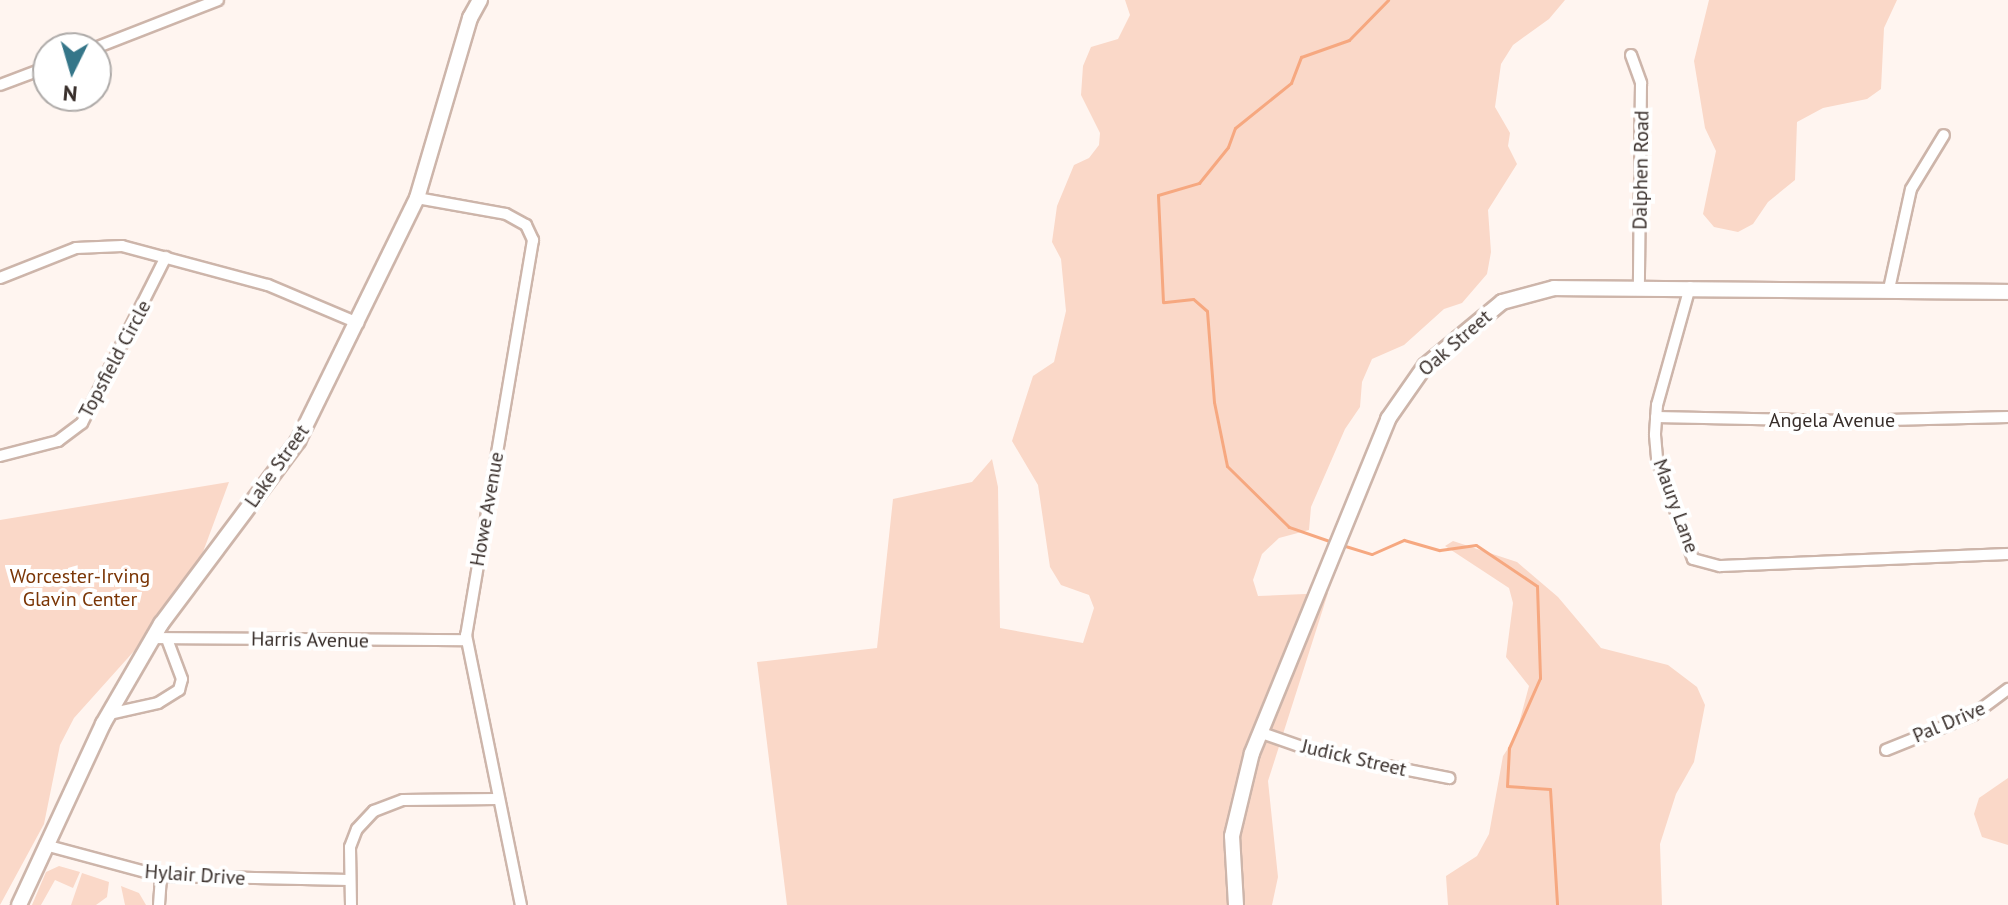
<!DOCTYPE html>
<html>
<head>
<meta charset="utf-8">
<style>
	body { margin:0 }
	#map { position:relative; width:2008px; height:905px; overflow:hidden; background:#fff5f0; font-family:"PT Sans",sans-serif }
	div>[style] { position:absolute }
	.green>* { inset:0; background:#fad8c8 }
	.stream>* { height:3px; margin:-1.5px; padding:0 1.5px; transform-origin:1.5px; border-radius:1.5px; background:#f6a880 }
	.roads { filter:drop-shadow(2px 0 #cdb5aa) drop-shadow(-2px 0 #cdb5aa) drop-shadow(0 2px #cdb5aa) drop-shadow(0 -2px #cdb5aa) }
	.street>* { height:10px; margin:-5px; padding:0 5px; transform-origin:5px; border-radius:5px; background:#fff }
	.secondary>* { height:14px; margin:-7px; padding:0 7px; transform-origin:7px; border-radius:7px; background:#fff }
	span { translate:-50% -50%; white-space:nowrap; text-align:center; line-height:1.15; -webkit-text-stroke:8px #fff; paint-order:stroke }
	.street-label { font-size:20px; color:#372d29 }
	.park-label { font-size:20px; color:#7a3505 }
	.north { position:absolute; left:32px; top:32px; width:80px; height:80px; box-sizing:border-box; background:#fff; border:2px solid #afaba9; border-radius:50%; rotate:185deg; font-size:22px; font-weight:700; line-height:32px; text-align:center; color:#372d29 }
	.north::after { content:''; display:block; margin:auto; width:28px; height:36px; background:#357689; clip-path:polygon(50% 0,100% 100%,50% 72%,0 100%) }
</style>
</head>
<body>
<div id="map">
	<div class="green">
		<div style="clip-path:polygon(1125px 0,1565px 0,1549px 19px,1513px 45px,1501px 64px,1495px 107px,1510px 133px,1508px 146px,1517px 164px,1488px 210px,1491px 252px,1487px 274px,1462px 303px,1444px 309px,1404px 345px,1372px 359px,1362px 382px,1360px 407px,1345px 429px,1311px 507px,1309px 530px,1279px 538px,1262px 554px,1253px 580px,1258px 596px,1328px 593px,1268px 781px,1278px 877px,1272px 905px,787px 905px,757px 662px,877px 648px,893px 499px,972px 482px,992px 459px,998px 487px,1000px 628px,1083px 643px,1094px 608px,1089px 595px,1061px 585px,1050px 567px,1038px 485px,1012px 441px,1033px 376px,1054px 362px,1066px 311px,1061px 259px,1052px 242px,1057px 206px,1074px 165px,1089px 158px,1099px 145px,1100px 133px,1081px 95px,1083px 66px,1091px 47px,1118px 39px,1130px 15px)"></div>
		<div style="clip-path:polygon(1709px 0,1897px 0,1884px 28px,1881px 89px,1867px 99px,1823px 108px,1797px 122px,1795px 180px,1768px 202px,1753px 224px,1738px 232px,1714px 227px,1703px 214px,1716px 151px,1705px 128px,1694px 61px)"></div>
		<div style="clip-path:polygon(229px 482px,203px 552px,135px 650px,74px 718px,60px 745px,44px 824px,0 905px,0 520px)"></div>
		<div style="clip-path:polygon(1453px 541px,1517px 562px,1558px 597px,1601px 648px,1668px 665px,1697px 687px,1705px 705px,1694px 762px,1676px 794px,1660px 844px,1662px 905px,1448px 905px,1446px 876px,1477px 856px,1489px 834px,1503px 756px,1515px 738px,1529px 686px,1506px 657px,1513px 603px,1509px 588px,1445px 546px)"></div>
		<div style="clip-path:polygon(2008px 778px,2008px 845px,1982px 837px,1974px 814px,1979px 798px)"></div>
		<div style="clip-path:polygon(59px 866px,80px 872px,73px 888px,55px 880px,41px 905px,32px 905px,46px 872px)"></div>
		<div style="clip-path:polygon(82px 873px,109px 882px,107px 897px,96px 905px,71px 905px)"></div>
		<div style="clip-path:polygon(121px 886px,139px 893px,146px 905px,125px 905px)"></div>
	</div>
	<div class="stream">
		<div style="left:1335px;top:543px;width:49px;rotate:-160.8deg"></div>
		<div style="left:1289px;top:527px;width:87px;rotate:-135.5deg"></div>
		<div style="left:1227px;top:466px;width:65px;rotate:-101.5deg"></div>
		<div style="left:1214px;top:402px;width:91px;rotate:-94.4deg"></div>
		<div style="left:1207px;top:311px;width:18px;rotate:-139deg"></div>
		<div style="left:1193px;top:299px;width:30px;rotate:174deg"></div>
		<div style="left:1163px;top:302px;width:107px;rotate:-92.7deg"></div>
		<div style="left:1158px;top:195px;width:43px;rotate:-16.3deg"></div>
		<div style="left:1199px;top:183px;width:46px;rotate:-51.1deg"></div>
		<div style="left:1228px;top:147px;width:20px;rotate:-70deg"></div>
		<div style="left:1235px;top:128px;width:72px;rotate:-38.8deg"></div>
		<div style="left:1291px;top:83px;width:28px;rotate:-69deg"></div>
		<div style="left:1301px;top:57px;width:51px;rotate:-19.5deg"></div>
		<div style="left:1349px;top:40px;width:56px;rotate:-45.7deg"></div>
		<div style="left:1342px;top:545px;width:31px;rotate:17deg"></div>
		<div style="left:1372px;top:554px;width:35px;rotate:-24deg"></div>
		<div style="left:1404px;top:540px;width:37px;rotate:16deg"></div>
		<div style="left:1440px;top:550px;width:36px;rotate:-8deg"></div>
		<div style="left:1476px;top:545px;width:73px;rotate:33.9deg"></div>
		<div style="left:1537px;top:586px;width:92px;rotate:88.1deg"></div>
		<div style="left:1540px;top:678px;width:77px;rotate:113.9deg"></div>
		<div style="left:1509px;top:748px;width:38px;rotate:93deg"></div>
		<div style="left:1507px;top:786px;width:43px;rotate:4deg"></div>
		<div style="left:1550px;top:789px;width:116px;rotate:86.5deg"></div>
	</div>
	<div class="roads">
		<div class="street">
			<div style="left:95px;top:48px;width:132px;rotate:-21.3deg"></div>
			<div style="left:1631px;top:55px;width:30px;rotate:70deg"></div>
			<div style="left:1641px;top:83px;width:204px;rotate:90.6deg"></div>
			<div style="left:0;top:85px;width:51px;rotate:-20.6deg"></div>
			<div style="left:417px;top:198px;width:90px;rotate:10.2deg"></div>
			<div style="left:506px;top:214px;width:23px;rotate:29deg"></div>
			<div style="left:526px;top:225px;width:17px;rotate:65deg"></div>
			<div style="left:533px;top:240px;width:401px;rotate:99.6deg"></div>
			<div style="left:466px;top:635px;width:276px;rotate:78.5deg"></div>
			<div style="left:0;top:278px;width:82px;rotate:-21.5deg"></div>
			<div style="left:76px;top:248px;width:46px;rotate:-2.5deg"></div>
			<div style="left:122px;top:246px;width:151px;rotate:15deg"></div>
			<div style="left:268px;top:285px;width:98px;rotate:22.9deg"></div>
			<div style="left:1690px;top:287px;width:123px;rotate:105.6deg"></div>
			<div style="left:1657px;top:405px;width:30px;rotate:94deg"></div>
			<div style="left:1655px;top:435px;width:25px;rotate:85deg"></div>
			<div style="left:1657px;top:460px;width:105px;rotate:70deg"></div>
			<div style="left:1693px;top:559px;width:28px;rotate:15deg"></div>
			<div style="left:1720px;top:566px;width:288px;rotate:-2.4deg"></div>
			<div style="left:1889px;top:289px;width:102px;rotate:-77.6deg"></div>
			<div style="left:1911px;top:189px;width:63px;rotate:-58.6deg"></div>
			<div style="left:1656px;top:417px;width:192px;rotate:1.2deg"></div>
			<div style="left:1848px;top:421px;width:160px;rotate:-1.4deg"></div>
			<div style="left:0;top:456px;width:60px;rotate:-14.5deg"></div>
			<div style="left:58px;top:441px;width:30px;rotate:-37deg"></div>
			<div style="left:82px;top:423px;width:186px;rotate:-63.2deg"></div>
			<div style="left:153px;top:638px;width:313px;rotate:0.4deg"></div>
			<div style="left:109px;top:714px;width:50px;rotate:-12.7deg"></div>
			<div style="left:158px;top:703px;width:25px;rotate:-32deg"></div>
			<div style="left:179px;top:690px;width:11px;rotate:-75deg"></div>
			<div style="left:182px;top:679px;width:43px;rotate:-110.6deg"></div>
			<div style="left:1259px;top:732px;width:60px;rotate:19.3deg"></div>
			<div style="left:1316px;top:752px;width:136px;rotate:11.1deg"></div>
			<div style="left:1886px;top:750px;width:94px;rotate:-21.9deg"></div>
			<div style="left:1973px;top:715px;width:44px;rotate:-36.6deg"></div>
			<div style="left:45px;top:845px;width:120px;rotate:15deg"></div>
			<div style="left:161px;top:876px;width:188px;rotate:1.2deg"></div>
			<div style="left:159px;top:905px;width:29px;rotate:-86deg"></div>
			<div style="left:351px;top:905px;width:58px;rotate:-91deg"></div>
			<div style="left:350px;top:847px;width:19px;rotate:-69deg"></div>
			<div style="left:357px;top:829px;width:25px;rotate:-47deg"></div>
			<div style="left:374px;top:811px;width:31px;rotate:-21deg"></div>
			<div style="left:403px;top:800px;width:94px;rotate:-0.6deg"></div>
		</div>
		<div class="secondary">
			<div style="left:19px;top:905px;width:200px;rotate:-65.1deg"></div>
			<div style="left:103px;top:724px;width:116px;rotate:-59.9deg"></div>
			<div style="left:161px;top:624px;width:229px;rotate:-53.2deg"></div>
			<div style="left:298px;top:441px;width:271px;rotate:-63.9deg"></div>
			<div style="left:417px;top:198px;width:188px;rotate:-73.6deg"></div>
			<div style="left:470px;top:18px;width:21px;rotate:-61deg"></div>
			<div style="left:1236px;top:905px;width:69px;rotate:-93.3deg"></div>
			<div style="left:1232px;top:836px;width:85px;rotate:-76.5deg"></div>
			<div style="left:1252px;top:753px;width:361px;rotate:-67.8deg"></div>
			<div style="left:1388px;top:419px;width:65px;rotate:-55.1deg"></div>
			<div style="left:1425px;top:366px;width:100px;rotate:-39.7deg"></div>
			<div style="left:1502px;top:302px;width:54px;rotate:-15.1deg"></div>
			<div style="left:1554px;top:288px;width:454px;rotate:0.5deg"></div>
		</div>
	</div>
	<div class="street-label">
		<span style="left:1641px;top:170px;rotate:-89deg">Dalphen Road</span>
		<span style="left:1455px;top:343px;rotate:-41deg">Oak Street</span>
		<span style="left:115px;top:359px;rotate:-62deg">Topsfield Circle</span>
		<span style="left:1832px;top:420px">Angela Avenue</span>
		<span style="left:277px;top:466px;rotate:-55deg">Lake Street</span>
		<span style="left:1676px;top:506px;rotate:70deg">Maury Lane</span>
		<span style="left:487px;top:509px;rotate:-80deg">Howe Avenue</span>
		<span style="left:310px;top:640px;rotate:1deg">Harris Avenue</span>
		<span style="left:1949px;top:722px;rotate:-23deg">Pal Drive</span>
		<span style="left:1354px;top:758px;rotate:13deg">Judick Street</span>
		<span style="left:195px;top:875px;rotate:4deg">Hylair Drive</span>
	</div>
	<div class="park-label">
		<span style="left:80px;top:588px">Worcester-Irving<br>Glavin Center</span>
	</div>
	<div class="north">N</div>
</div>
</body>
</html>
